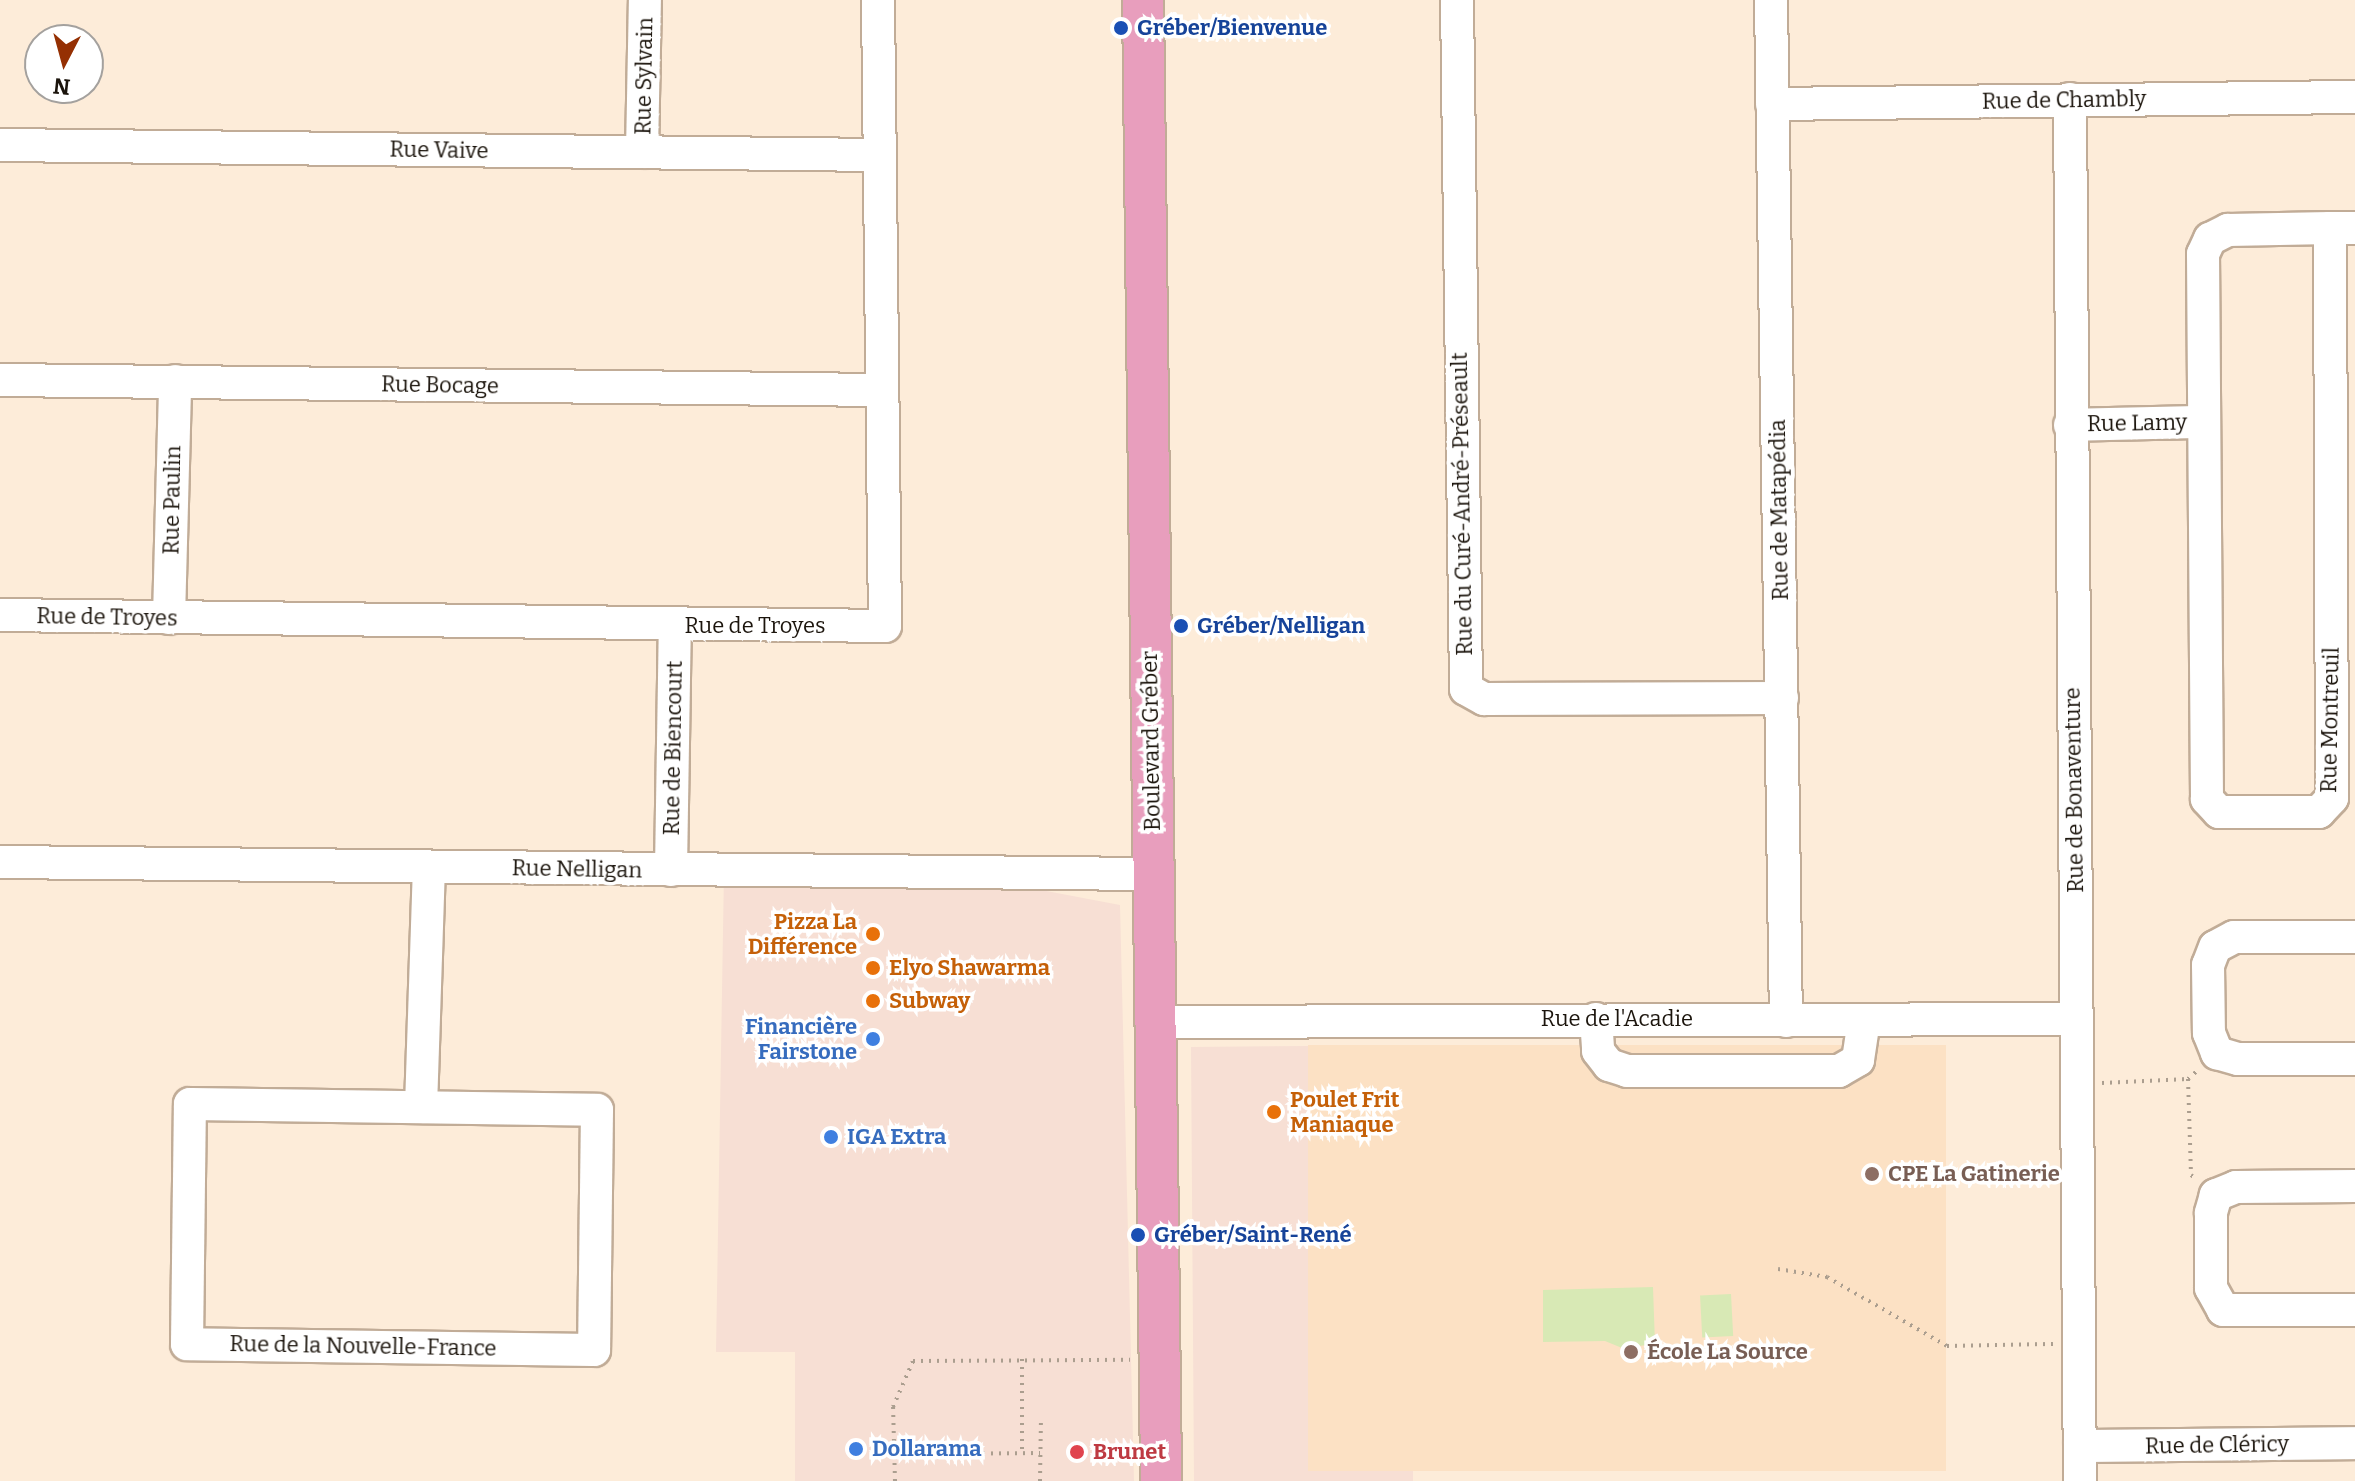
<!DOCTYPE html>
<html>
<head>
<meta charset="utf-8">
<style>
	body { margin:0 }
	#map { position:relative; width:2355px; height:1481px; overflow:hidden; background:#fdecd9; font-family:Bitter,serif }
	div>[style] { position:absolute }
	.commercial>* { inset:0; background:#f7dfd4 }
	.built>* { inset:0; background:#fce1c4; transform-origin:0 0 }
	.green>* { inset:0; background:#d8e9b5; transform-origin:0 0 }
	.path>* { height:4px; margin-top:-2px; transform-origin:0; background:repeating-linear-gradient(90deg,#ab9e8f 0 2px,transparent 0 8px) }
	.roads { filter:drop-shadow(2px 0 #c1ac97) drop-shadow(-2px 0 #c1ac97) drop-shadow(0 2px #c1ac97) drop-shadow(0 -2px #c1ac97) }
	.minor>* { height:32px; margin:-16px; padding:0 16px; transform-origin:16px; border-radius:16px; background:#fff }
	.major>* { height:40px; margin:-20px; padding:0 20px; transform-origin:20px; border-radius:20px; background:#e89ebd }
	.dots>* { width:22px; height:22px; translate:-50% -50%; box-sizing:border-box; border:4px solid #fff; border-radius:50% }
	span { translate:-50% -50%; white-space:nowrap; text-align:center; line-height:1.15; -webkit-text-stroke:7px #fff; paint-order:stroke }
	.transit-label { font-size:22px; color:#164399; font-weight:700 }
	.left { translate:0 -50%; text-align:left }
	.street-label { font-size:22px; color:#1b140c }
	.food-label { font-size:22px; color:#c56008; font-weight:700 }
	.right { translate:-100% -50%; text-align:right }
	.shop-label { font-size:22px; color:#366cbe; font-weight:700 }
	.education-label { font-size:22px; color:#785e54; font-weight:700 }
	.health-label { font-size:22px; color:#be3a42; font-weight:700 }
	.north { position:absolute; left:24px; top:24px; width:80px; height:80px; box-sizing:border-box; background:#fff; border:2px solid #a4a19e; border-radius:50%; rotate:186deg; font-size:22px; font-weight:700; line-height:32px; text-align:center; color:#1b140c }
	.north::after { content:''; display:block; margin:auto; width:28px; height:36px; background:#953003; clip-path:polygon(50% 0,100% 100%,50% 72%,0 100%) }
</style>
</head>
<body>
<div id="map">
	<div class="commercial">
		<div style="clip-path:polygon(724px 871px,946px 872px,1120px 905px,1134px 1481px,795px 1481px,795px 1352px,716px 1352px)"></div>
		<div style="clip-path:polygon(1308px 1046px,1319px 1471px,1413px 1471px,1413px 1481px,1194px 1481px,1191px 1047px)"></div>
	</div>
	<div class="built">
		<div style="left:1946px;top:1045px;width:426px;height:638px;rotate:90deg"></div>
	</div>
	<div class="green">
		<div style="clip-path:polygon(1653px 1287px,1655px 1344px,1622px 1348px,1605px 1341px,1543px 1342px,1543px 1290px)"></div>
		<div style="left:1731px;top:1294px;width:42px;height:31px;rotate:87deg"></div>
	</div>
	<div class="path">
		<div style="left:2188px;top:1079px;width:96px;rotate:88.2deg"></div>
		<div style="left:2191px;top:1175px;width:6px;rotate:39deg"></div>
		<div style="left:2102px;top:1083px;width:86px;rotate:-2.7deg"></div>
		<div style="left:2188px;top:1079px;width:12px;rotate:-42deg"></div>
		<div style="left:1778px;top:1269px;width:50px;rotate:9.3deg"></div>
		<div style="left:1827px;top:1277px;width:138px;rotate:29.9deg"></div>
		<div style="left:1947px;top:1346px;width:106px;rotate:-1.1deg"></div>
		<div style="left:1022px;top:1359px;width:94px;rotate:90deg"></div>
		<div style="left:895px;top:1454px;width:145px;rotate:-0.4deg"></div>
		<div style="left:895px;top:1481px;width:74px;rotate:-91.5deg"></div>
		<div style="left:893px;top:1407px;width:50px;rotate:-66.5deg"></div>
		<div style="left:913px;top:1361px;width:217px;rotate:-0.3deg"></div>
		<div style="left:1040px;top:1481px;width:62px;rotate:-89.1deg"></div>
	</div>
	<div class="roads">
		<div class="minor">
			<div style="left:1457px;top:0;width:689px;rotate:89.25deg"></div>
			<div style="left:1466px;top:689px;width:21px;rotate:29deg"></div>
			<div style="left:1484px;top:699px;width:298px;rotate:-0.2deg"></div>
			<div style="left:1771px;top:0;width:1021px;rotate:89.16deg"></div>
			<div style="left:2070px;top:99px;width:1382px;rotate:89.59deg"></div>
			<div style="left:1772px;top:104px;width:583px;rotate:-0.69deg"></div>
			<div style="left:0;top:145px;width:878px;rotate:0.65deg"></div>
			<div style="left:642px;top:152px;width:152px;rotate:-88.9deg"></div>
			<div style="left:2330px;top:228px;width:570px;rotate:89.8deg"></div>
			<div style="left:2332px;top:798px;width:19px;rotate:133deg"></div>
			<div style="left:2319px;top:812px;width:100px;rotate:180deg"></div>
			<div style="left:2219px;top:812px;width:18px;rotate:-133deg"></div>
			<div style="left:2207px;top:799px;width:545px;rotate:-90.42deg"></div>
			<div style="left:2203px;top:254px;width:17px;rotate:-65deg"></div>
			<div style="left:2210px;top:239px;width:20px;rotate:-27deg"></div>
			<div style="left:2228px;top:230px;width:102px;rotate:-1.1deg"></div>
			<div style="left:2330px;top:228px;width:25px"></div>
			<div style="left:0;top:380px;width:880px;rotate:0.65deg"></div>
			<div style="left:2070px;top:425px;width:133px;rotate:-1.3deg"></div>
			<div style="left:0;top:615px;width:885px;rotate:0.71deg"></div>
			<div style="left:885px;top:626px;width:626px;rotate:-90.64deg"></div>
			<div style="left:169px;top:618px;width:237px;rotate:-88.5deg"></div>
			<div style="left:0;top:862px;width:1153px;rotate:0.6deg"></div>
			<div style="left:671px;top:870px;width:244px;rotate:-89.1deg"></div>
			<div style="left:2355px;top:937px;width:121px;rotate:180deg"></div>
			<div style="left:2234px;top:937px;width:21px;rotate:152deg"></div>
			<div style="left:2215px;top:947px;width:19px;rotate:111deg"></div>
			<div style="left:2208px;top:965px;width:68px;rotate:89.2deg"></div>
			<div style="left:2209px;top:1033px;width:22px;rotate:68deg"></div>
			<div style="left:2217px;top:1053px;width:22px;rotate:16deg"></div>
			<div style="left:2238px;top:1059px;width:117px"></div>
			<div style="left:1596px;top:1019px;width:32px;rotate:86deg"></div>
			<div style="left:1598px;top:1051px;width:18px;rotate:52deg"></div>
			<div style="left:1609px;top:1065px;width:19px;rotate:18deg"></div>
			<div style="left:1627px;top:1071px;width:212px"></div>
			<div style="left:1839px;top:1071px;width:22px;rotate:-30deg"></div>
			<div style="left:1858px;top:1060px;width:40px;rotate:-81.5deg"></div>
			<div style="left:1159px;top:1022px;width:916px;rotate:-0.19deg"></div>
			<div style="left:190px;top:1104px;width:407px;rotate:0.8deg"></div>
			<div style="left:597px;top:1110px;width:240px;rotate:90.7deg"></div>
			<div style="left:594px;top:1350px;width:407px;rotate:-179.2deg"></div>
			<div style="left:187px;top:1344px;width:240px;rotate:-89.3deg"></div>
			<div style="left:421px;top:1107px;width:240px;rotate:-88.1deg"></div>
			<div style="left:2355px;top:1186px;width:119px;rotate:179.5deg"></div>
			<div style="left:2236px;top:1187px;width:22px;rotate:158deg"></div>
			<div style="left:2216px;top:1195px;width:19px;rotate:106deg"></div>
			<div style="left:2211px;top:1213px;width:75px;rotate:90deg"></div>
			<div style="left:2211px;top:1288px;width:25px;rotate:61deg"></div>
			<div style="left:2223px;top:1310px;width:132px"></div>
			<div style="left:2080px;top:1446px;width:275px;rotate:-0.6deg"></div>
		</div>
		<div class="major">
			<div style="left:1143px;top:0;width:1481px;rotate:89.3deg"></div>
		</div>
	</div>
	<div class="dots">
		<div style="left:1121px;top:28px;background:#1a4fb4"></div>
		<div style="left:1181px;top:626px;background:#1a4fb4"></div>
		<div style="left:873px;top:934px;background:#e8710a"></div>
		<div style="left:873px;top:968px;background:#e8710a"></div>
		<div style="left:873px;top:1001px;background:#e8710a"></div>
		<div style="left:873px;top:1039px;background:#3f7fe0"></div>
		<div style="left:1274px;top:1112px;background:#e8710a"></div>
		<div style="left:831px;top:1137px;background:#3f7fe0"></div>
		<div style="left:1872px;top:1174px;background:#8d6e63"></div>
		<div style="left:1138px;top:1235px;background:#1a4fb4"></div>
		<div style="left:1631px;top:1352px;background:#8d6e63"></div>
		<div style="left:856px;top:1449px;background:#3f7fe0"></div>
		<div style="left:1077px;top:1452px;background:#e0444e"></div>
	</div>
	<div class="transit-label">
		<span class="left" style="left:1137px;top:28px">Gréber/Bienvenue</span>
		<span class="left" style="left:1197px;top:626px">Gréber/Nelligan</span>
		<span class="left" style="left:1154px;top:1235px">Gréber/Saint-René</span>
	</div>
	<div class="street-label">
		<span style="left:644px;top:76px;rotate:-89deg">Rue Sylvain</span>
		<span style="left:2064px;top:100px;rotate:-1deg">Rue de Chambly</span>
		<span style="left:439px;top:150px;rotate:1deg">Rue Vaive</span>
		<span style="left:440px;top:385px;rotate:1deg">Rue Bocage</span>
		<span style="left:2137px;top:423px;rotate:-1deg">Rue Lamy</span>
		<span style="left:172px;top:500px;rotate:-89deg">Rue Paulin</span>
		<span style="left:1462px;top:504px;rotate:-91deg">Rue du Curé-André-Préseault</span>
		<span style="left:1779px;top:510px;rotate:-91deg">Rue de Matapédia</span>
		<span style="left:107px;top:617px;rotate:1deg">Rue de Troyes</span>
		<span style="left:755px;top:626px">Rue de Troyes</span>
		<span style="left:2330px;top:720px;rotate:-89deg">Rue Montreuil</span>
		<span style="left:1151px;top:741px;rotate:-91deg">Boulevard Gréber</span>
		<span style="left:673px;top:748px;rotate:-89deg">Rue de Biencourt</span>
		<span style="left:2074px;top:790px;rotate:-91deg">Rue de Bonaventure</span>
		<span style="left:577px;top:869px;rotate:1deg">Rue Nelligan</span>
		<span style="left:1617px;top:1019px">Rue de l'Acadie</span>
		<span style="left:363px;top:1346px;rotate:1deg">Rue de la Nouvelle-France</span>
		<span style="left:2217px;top:1445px;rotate:-1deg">Rue de Cléricy</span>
	</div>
	<div class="food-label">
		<span class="right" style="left:857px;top:934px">Pizza La<br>Différence</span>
		<span class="left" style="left:889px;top:968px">Elyo Shawarma</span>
		<span class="left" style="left:889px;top:1001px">Subway</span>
		<span class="left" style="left:1290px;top:1112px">Poulet Frit<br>Maniaque</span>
	</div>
	<div class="shop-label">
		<span class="right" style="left:857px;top:1039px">Financière<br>Fairstone</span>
		<span class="left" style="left:847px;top:1137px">IGA Extra</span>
		<span class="left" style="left:872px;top:1449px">Dollarama</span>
	</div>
	<div class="education-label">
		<span class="left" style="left:1888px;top:1174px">CPE La Gatinerie</span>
		<span class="left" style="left:1647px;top:1352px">École La Source</span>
	</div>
	<div class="health-label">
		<span class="left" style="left:1093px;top:1452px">Brunet</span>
	</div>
	<div class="north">N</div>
</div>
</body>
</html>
